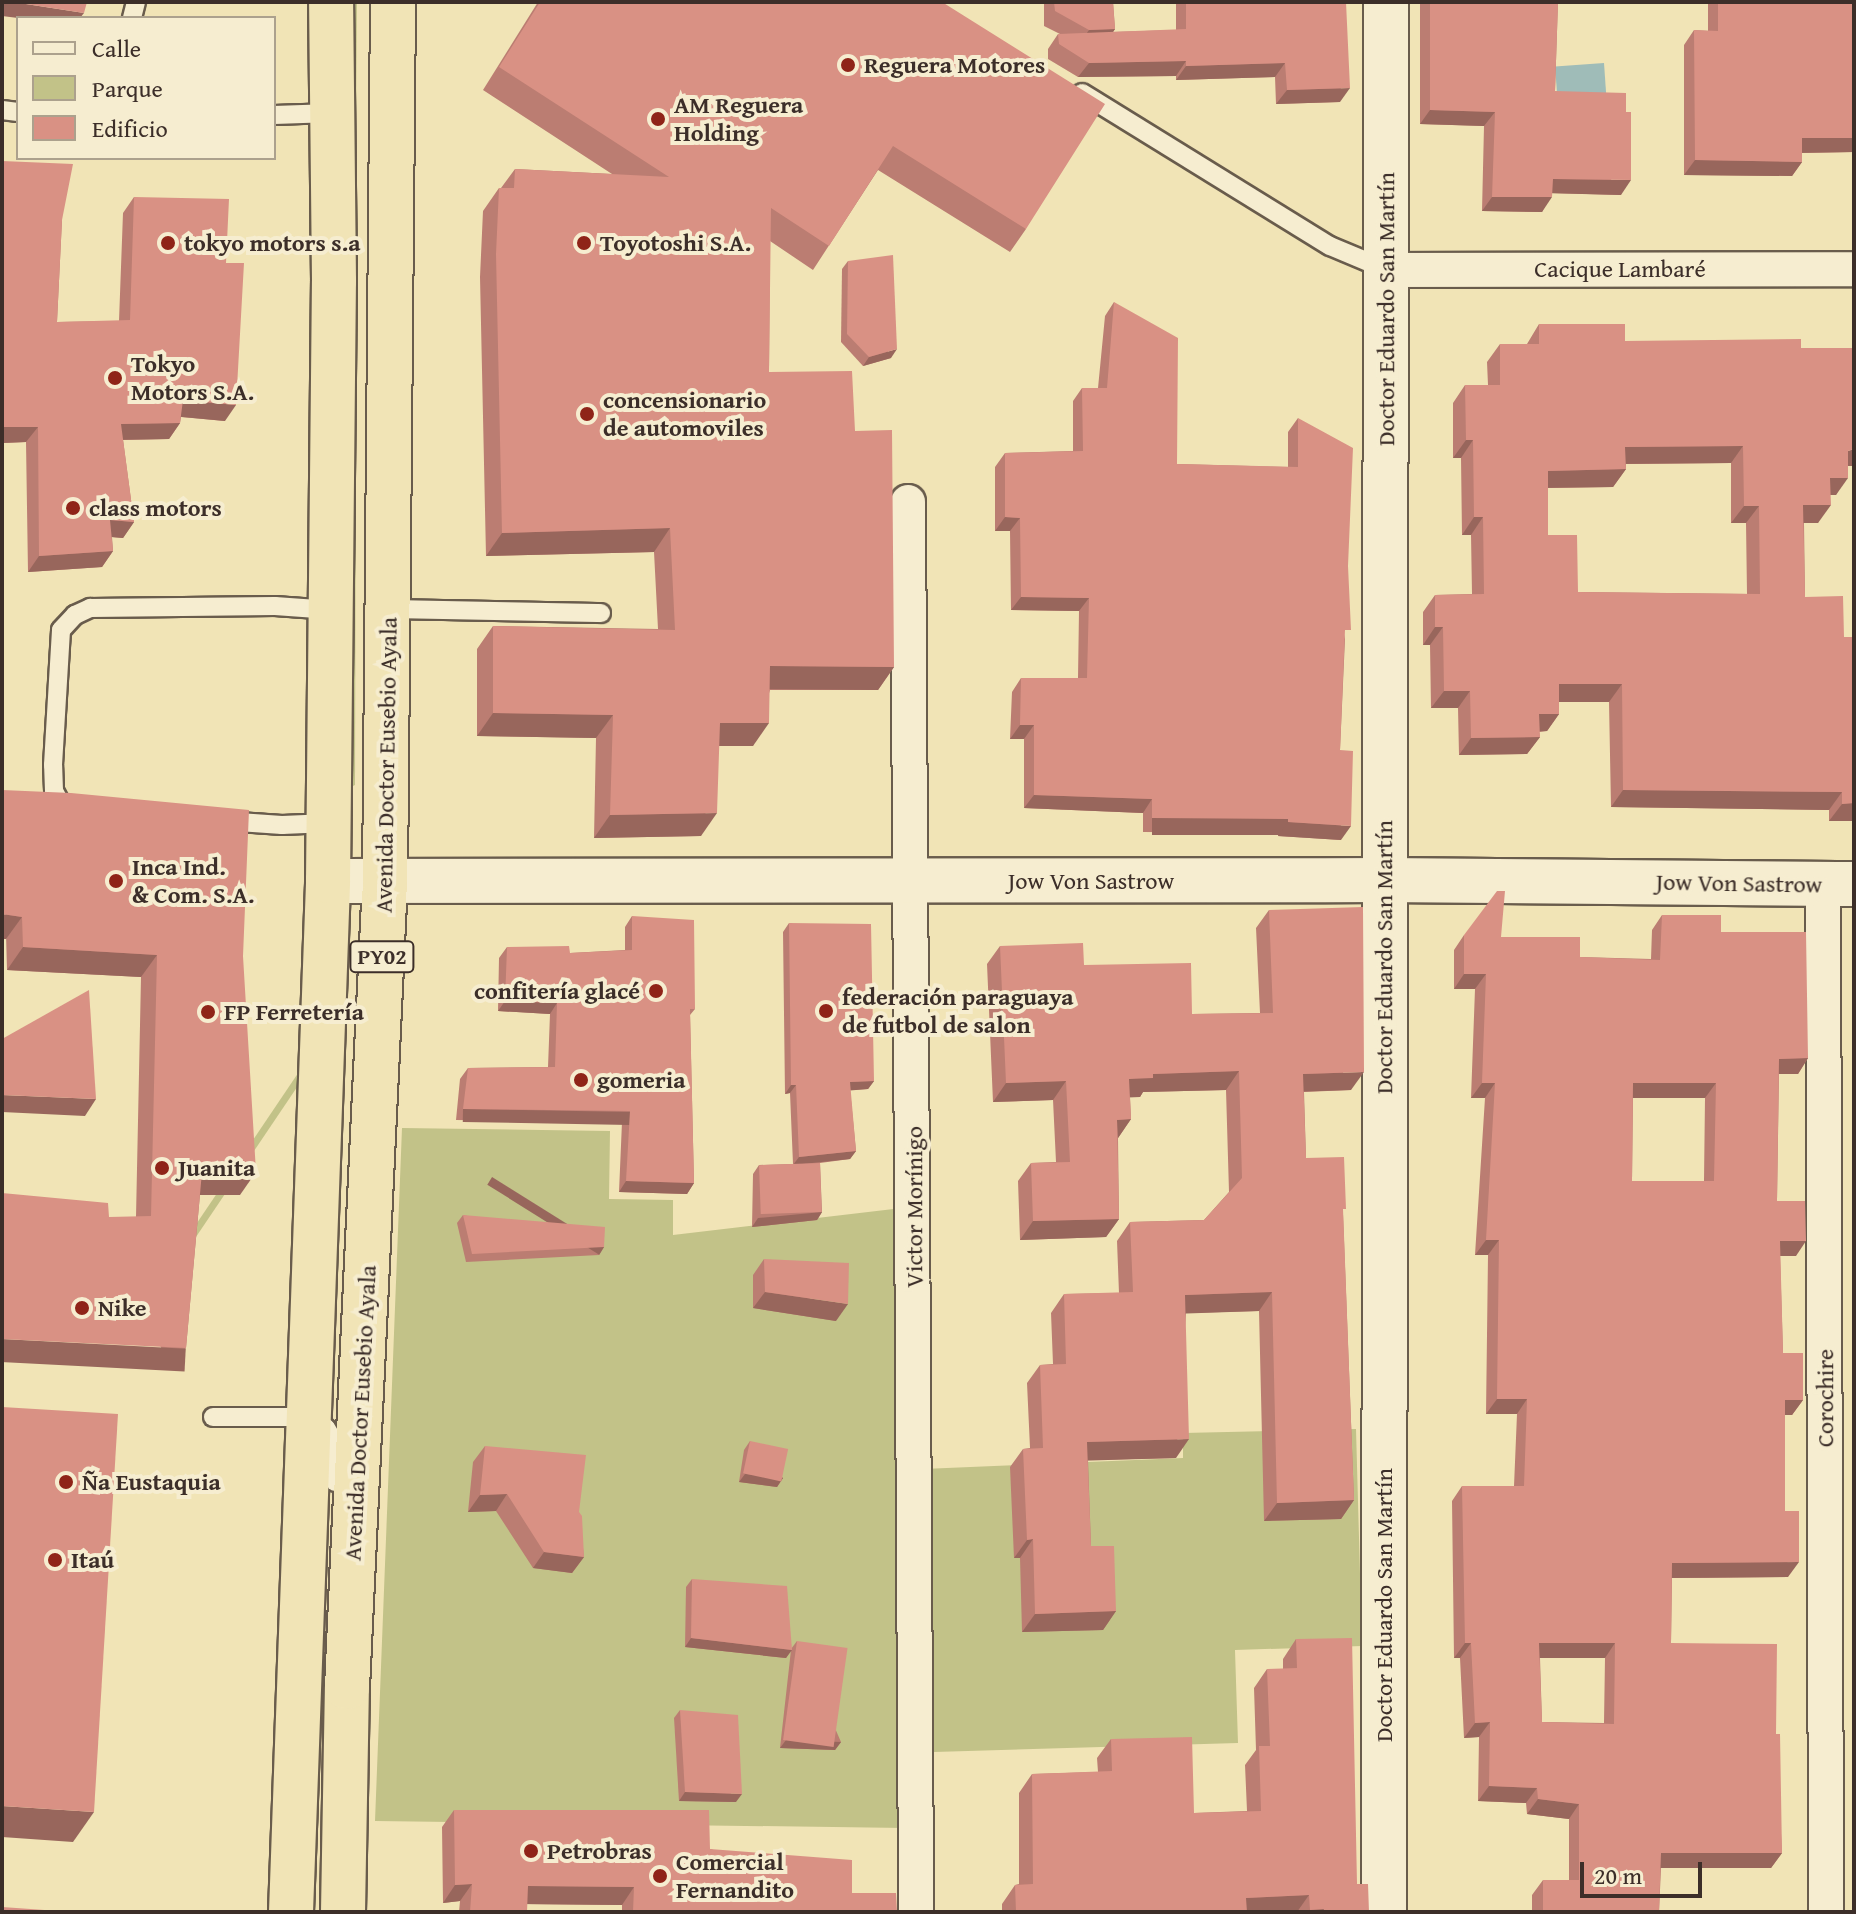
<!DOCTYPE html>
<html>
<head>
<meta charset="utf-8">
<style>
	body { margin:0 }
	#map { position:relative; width:1856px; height:1914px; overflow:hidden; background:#f1e4b6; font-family:"Gentium Book Plus",serif }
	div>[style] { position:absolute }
	.green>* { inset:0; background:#c2c288; transform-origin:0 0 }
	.water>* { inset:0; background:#9fbcb8; transform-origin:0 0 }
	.roads { filter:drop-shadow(2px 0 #695c4c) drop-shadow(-2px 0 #695c4c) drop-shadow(0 2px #695c4c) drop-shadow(0 -2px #695c4c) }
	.lane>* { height:18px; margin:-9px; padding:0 9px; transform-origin:9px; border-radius:9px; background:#f6edd0 }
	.street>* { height:34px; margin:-17px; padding:0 17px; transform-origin:17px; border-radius:17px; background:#f6edd0 }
	.secondary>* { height:44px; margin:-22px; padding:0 22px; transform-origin:22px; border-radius:22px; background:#f6edd0 }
	.highway>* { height:44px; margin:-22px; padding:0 22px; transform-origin:22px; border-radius:22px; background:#f1e4b6 }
	.wall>* { inset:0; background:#bb7d72 }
	.shaded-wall>* { inset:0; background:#98665c; transform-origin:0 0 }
	.building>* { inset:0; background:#d99184; transform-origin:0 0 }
	.dots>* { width:22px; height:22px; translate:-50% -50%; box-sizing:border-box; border:4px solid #f6edd0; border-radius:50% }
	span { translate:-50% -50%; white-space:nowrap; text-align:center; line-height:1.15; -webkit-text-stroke:8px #f6edd0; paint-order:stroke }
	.shield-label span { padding:2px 6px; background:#f6edd0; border:2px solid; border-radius:6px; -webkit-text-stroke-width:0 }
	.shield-label { font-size:22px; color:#3c2e29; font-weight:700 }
	.poi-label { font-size:24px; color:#3c2e29; font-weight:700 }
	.left { translate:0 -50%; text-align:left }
	.right { translate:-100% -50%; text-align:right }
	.street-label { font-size:24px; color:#3c2e29 }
	.frame { position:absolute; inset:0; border:4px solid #3c2e29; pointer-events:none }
	.legend { position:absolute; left:16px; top:16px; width:260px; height:144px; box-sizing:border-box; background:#f6edd0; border:2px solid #aca18d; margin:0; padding:10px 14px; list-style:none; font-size:24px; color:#3c2e29 }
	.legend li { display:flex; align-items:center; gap:16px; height:40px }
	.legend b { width:40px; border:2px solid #aca18d }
	.scale { position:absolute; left:1580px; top:1862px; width:122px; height:36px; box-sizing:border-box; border:4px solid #3c2e29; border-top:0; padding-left:10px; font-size:24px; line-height:28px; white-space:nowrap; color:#3c2e29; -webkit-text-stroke:6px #f6edd0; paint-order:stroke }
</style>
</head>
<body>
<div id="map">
	<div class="green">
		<div style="clip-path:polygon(347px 2px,357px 2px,355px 238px)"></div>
		<div style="clip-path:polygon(353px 405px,356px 408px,355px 785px,349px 788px)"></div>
		<div style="left:344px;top:1005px;width:7px;height:376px;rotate:34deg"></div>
		<div style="clip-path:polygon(402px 1128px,610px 1131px,609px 1199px,673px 1200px,673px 1235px,902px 1208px,905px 1828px,375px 1821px)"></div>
		<div style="clip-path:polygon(1356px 1429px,1362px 1646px,1235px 1650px,1238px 1743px,934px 1752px,923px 1469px,1183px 1458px,1183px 1433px)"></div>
	</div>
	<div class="water">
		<div style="left:1604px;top:63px;width:30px;height:49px;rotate:86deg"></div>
	</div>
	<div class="roads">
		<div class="lane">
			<div style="left:132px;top:18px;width:16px;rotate:-76deg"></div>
			<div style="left:1082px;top:93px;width:291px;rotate:31.7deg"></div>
			<div style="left:1330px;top:246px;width:60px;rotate:22.7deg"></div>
			<div style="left:2px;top:110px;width:16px;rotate:7deg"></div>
			<div style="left:274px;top:115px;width:58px;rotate:-2deg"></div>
			<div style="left:388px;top:609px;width:213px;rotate:1.1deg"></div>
			<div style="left:71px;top:808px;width:9px;rotate:-167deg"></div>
			<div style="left:62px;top:806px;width:17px;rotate:-118deg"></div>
			<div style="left:54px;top:791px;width:26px;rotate:-92deg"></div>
			<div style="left:53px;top:765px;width:135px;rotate:-86.6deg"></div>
			<div style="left:61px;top:630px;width:21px;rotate:-47deg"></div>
			<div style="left:75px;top:615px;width:17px;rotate:-25deg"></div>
			<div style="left:90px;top:608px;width:185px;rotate:-0.6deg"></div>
			<div style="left:275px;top:606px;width:56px;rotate:4.1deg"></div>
			<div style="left:224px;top:821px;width:58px;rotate:3.9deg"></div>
			<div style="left:282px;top:825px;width:47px;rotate:-2.4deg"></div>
			<div style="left:213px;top:1417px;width:97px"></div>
			<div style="left:310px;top:1417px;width:19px;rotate:35deg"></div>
			<div style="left:326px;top:1428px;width:17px;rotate:59deg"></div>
			<div style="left:335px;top:1443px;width:39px;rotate:90deg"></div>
		</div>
		<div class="street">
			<div style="left:1387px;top:270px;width:467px;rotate:-0.1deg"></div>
			<div style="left:908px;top:502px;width:1410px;rotate:89.67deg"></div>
			<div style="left:1823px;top:884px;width:1028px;rotate:89.83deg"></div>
		</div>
		<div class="secondary">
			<div style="left:328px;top:881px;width:1056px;rotate:-0.05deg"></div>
			<div style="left:1384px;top:880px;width:470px;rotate:0.5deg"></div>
			<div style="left:1384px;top:1912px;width:1910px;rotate:-89.94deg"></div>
		</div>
		<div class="highway">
			<div style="left:291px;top:1912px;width:1032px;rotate:-87.94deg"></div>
			<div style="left:328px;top:881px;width:600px;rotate:-89.43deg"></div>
			<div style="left:334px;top:281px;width:279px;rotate:-90.6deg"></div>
			<div style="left:343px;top:1912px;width:225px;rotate:-89deg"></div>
			<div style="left:347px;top:1687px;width:806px;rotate:-87.3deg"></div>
			<div style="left:385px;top:882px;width:880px;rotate:-89.48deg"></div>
		</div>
	</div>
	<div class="wall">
		<div style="clip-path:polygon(538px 2px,942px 2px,1026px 229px,1010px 252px,878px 170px,813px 270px,770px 241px,769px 372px,855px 431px,894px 667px,878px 690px,770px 690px,753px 746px,719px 746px,701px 836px,594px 838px,596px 738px,477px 736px,477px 649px,493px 626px,658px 629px,654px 552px,486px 556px,480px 277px,483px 211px,499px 188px,501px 188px,515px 169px,612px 174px,483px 90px)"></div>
		<div style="clip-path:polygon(1044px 2px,1113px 2px,1115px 29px,1113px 32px,1176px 30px,1176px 2px,1346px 2px,1340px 102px,1276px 104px,1275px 77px,1176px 80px,1176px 76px,1078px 77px,1048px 59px,1048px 49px,1058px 34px,1060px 34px,1044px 26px)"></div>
		<div style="clip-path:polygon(1420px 2px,1558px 2px,1555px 91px,1621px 195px,1552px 193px,1542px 212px,1482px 211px,1484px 126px,1420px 124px)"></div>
		<div style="clip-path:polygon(1708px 2px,1854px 2px,1854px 152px,1802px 153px,1802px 162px,1792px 176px,1684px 175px,1684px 45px,1694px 30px,1708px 31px)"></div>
		<div style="clip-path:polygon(2px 161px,62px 220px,57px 322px,119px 321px,123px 213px,134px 197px,226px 263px,225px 421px,181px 417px,180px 423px,169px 439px,123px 440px,134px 522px,123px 538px,112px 537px,113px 551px,102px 567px,28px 572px,26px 442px,2px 443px)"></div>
		<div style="clip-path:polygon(848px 261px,891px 358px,863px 366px,841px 342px,842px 269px)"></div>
		<div style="clip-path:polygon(1114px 302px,1177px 464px,1288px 467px,1288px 432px,1298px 418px,1345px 639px,1340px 750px,1341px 840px,1278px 836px,1278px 833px,1143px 832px,1143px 813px,1024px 808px,1024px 739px,1010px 739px,1012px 692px,1021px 678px,1078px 678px,1079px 611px,1011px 610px,1010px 531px,995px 531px,995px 467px,1005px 453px,1073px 451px,1073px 401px,1082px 388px,1098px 388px,1105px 316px)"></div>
		<div style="clip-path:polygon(evenodd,1539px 324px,1625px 341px,1801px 348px,1848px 466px,1836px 495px,1830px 495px,1818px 523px,1804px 523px,1805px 597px,1844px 637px,1854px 637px,1854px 821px,1829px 821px,1829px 810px,1611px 807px,1609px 702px,1559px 702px,1559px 714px,1547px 731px,1539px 732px,1540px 737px,1527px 754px,1459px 755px,1458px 708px,1431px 708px,1430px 645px,1423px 645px,1423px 612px,1435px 595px,1472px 594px,1471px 535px,1462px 535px,1461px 458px,1453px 458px,1453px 403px,1465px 385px,1488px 385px,1487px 362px,1500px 344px,1527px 344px,1539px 324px,1731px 463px,1731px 523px,1746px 523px,1747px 594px,1578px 592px,1548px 535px,1548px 488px,1613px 487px,1626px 469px,1626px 464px,1731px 463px)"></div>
		<div style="clip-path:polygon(2px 790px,243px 956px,240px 1195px,200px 1195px,186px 1348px,170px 1370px,109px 1217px,136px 1217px,141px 977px,7px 970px)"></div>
		<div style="clip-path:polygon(1269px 910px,1351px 1090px,1304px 1092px,1306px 1158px,1343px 1214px,1354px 1500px,1341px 1519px,1264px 1521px,1259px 1311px,1186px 1313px,1176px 1458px,1088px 1460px,1091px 1546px,1116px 1611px,1103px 1630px,1022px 1632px,1020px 1558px,1014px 1558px,1010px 1467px,1023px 1449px,1030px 1448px,1027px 1383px,1040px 1365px,1053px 1364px,1051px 1313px,1064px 1294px,1119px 1293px,1117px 1241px,1130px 1222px,1204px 1220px,1229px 1192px,1226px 1090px,1143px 1092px,1140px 1097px,1130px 1097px,1131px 1119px,1118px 1138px,1119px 1219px,1106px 1237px,1020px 1240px,1018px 1181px,1031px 1163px,1056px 1162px,1053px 1100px,993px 1102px,987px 964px,1000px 946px,1084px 965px,1192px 1014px,1260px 1013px,1256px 928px)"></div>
		<div style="clip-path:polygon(evenodd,1662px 915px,1721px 932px,1808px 1058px,1798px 1074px,1779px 1074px,1777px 1201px,1796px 1256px,1780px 1256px,1783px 1353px,1803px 1400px,1792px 1415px,1785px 1415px,1785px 1511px,1788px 1577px,1672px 1578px,1671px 1643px,1776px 1734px,1782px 1853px,1771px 1868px,1661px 1868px,1659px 1912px,1532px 1912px,1532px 1895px,1543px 1880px,1569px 1880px,1569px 1819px,1527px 1814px,1526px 1803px,1478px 1801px,1479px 1737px,1464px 1738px,1460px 1658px,1454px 1658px,1452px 1501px,1462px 1486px,1514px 1486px,1517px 1414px,1486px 1414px,1488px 1255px,1475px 1255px,1485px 1098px,1471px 1098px,1475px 989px,1454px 989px,1454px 950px,1464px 935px,1501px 937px,1580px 957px,1651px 959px,1652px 930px,1662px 915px,1633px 1098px,1705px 1098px,1704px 1181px,1632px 1181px,1633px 1098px,1662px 915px,1540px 1658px,1605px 1658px,1604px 1723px,1542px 1722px,1540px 1658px)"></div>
		<div style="clip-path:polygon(632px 916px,695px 1009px,690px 1015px,694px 1183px,687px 1194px,619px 1192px,622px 1122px,456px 1120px,460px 1079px,468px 1068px,548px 1067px,550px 1014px,498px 1011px,499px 958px,507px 947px,570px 953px,625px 950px,625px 927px)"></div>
		<div style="clip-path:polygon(789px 923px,874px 1081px,868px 1089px,850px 1090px,856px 1151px,850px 1159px,820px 1163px,822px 1212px,817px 1220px,752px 1227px,753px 1174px,759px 1165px,793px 1164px,790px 1093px,785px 1094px,783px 932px)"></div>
		<div style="clip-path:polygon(463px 1215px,604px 1247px,599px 1255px,466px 1262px,457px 1223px)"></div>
		<div style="clip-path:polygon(764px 1259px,836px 1321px,753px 1308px,753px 1275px)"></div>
		<div style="clip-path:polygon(750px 1441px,783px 1478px,777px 1487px,739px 1482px,744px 1450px)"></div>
		<div style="clip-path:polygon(485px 1446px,579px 1512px,584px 1557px,572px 1573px,533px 1568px,496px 1511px,468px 1512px,473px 1462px)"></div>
		<div style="clip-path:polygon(692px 1579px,791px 1649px,797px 1641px,841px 1742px,835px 1750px,780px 1748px,791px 1650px,786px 1658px,685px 1647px,686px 1587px)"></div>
		<div style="clip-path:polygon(1296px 1639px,1357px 1884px,1369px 1912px,1002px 1912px,1002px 1904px,1015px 1885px,1019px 1884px,1019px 1793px,1032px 1774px,1098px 1772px,1097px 1758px,1111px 1739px,1194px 1813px,1247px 1811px,1245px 1765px,1256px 1750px,1254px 1688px,1267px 1669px,1283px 1669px,1283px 1659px)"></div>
		<div style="clip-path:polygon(680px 1710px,736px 1802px,679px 1801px,674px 1718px)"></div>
		<div style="clip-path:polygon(454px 1810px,710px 1849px,852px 1893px,897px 1912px,622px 1912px,622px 1905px,527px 1904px,527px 1912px,459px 1912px,460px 1901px,443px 1903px,442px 1827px)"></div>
	</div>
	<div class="shaded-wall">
		<div style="clip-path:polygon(2px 2px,13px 2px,84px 13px,80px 18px,18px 18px,2px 16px)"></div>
		<div style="clip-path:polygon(1115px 29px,1105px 44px,1079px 44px,1089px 30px)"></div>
		<div style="clip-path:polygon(1186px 61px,1176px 76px,1078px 77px,1089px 63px)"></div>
		<div style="clip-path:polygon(1285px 63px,1275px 77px,1176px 80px,1186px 66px)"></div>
		<div style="clip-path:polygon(1350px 88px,1340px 102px,1276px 104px,1287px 90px)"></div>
		<div style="clip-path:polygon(1430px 110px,1495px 112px,1484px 126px,1420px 124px)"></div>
		<div style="clip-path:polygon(1802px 138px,1854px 138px,1854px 152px,1792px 153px)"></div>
		<div style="clip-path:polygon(1695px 160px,1802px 162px,1792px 176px,1684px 175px)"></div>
		<div style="clip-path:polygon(1553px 179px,1631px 180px,1621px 195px,1543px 193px)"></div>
		<div style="clip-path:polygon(1492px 197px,1552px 197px,1542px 212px,1482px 211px)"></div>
		<div style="clip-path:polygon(897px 349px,891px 358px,863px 366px,869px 357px)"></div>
		<div style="clip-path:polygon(183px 400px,236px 405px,225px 421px,172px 416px)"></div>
		<div style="clip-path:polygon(180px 423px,169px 439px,110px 440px,121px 424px)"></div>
		<div style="clip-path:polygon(2px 427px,38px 427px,26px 442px,2px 443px)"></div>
		<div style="clip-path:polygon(1466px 440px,1473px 440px,1461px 458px,1453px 458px)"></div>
		<div style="clip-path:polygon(1743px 446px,1731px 463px,1613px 464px,1625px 447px)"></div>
		<div style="clip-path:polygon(1854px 449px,1854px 466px,1844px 466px,1848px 451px)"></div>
		<div style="clip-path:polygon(1626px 469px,1613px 487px,1535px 488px,1548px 471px)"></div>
		<div style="clip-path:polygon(1830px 478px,1848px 478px,1836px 495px,1818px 495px)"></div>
		<div style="clip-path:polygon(1803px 505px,1831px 505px,1818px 523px,1791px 523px)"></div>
		<div style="clip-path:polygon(1744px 506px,1759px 506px,1746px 523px,1731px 523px)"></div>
		<div style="clip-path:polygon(1005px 517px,1020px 518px,1010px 531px,995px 531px)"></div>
		<div style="clip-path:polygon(1474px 517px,1483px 517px,1471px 535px,1462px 535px)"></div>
		<div style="clip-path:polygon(110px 520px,134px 522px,123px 538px,99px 536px)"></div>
		<div style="clip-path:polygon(670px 528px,654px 552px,486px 556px,502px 533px)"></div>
		<div style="clip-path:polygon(113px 551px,102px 567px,28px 572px,39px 556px)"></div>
		<div style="clip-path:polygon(1021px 597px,1089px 598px,1079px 611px,1011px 610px)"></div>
		<div style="clip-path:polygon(1435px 627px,1443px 627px,1430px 645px,1423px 645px)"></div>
		<div style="clip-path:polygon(770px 666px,894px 667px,878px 690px,754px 689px)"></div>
		<div style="clip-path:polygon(1559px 684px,1622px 684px,1609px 702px,1546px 702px)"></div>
		<div style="clip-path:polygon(1444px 691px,1470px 691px,1458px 708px,1431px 708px)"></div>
		<div style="clip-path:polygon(493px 713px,613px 715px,596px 738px,477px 736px)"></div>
		<div style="clip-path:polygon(1539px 714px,1559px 714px,1547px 731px,1526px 732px)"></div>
		<div style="clip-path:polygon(720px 723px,769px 723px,753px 746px,704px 746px)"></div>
		<div style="clip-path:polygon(1020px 725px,1034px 725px,1024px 739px,1010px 739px)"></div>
		<div style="clip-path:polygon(1540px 737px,1527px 754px,1459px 755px,1471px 738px)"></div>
		<div style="clip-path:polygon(1623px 790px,1842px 792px,1829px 810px,1611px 807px)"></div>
		<div style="clip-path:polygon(1034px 795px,1152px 799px,1143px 813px,1024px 808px)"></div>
		<div style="clip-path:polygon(1854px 803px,1854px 821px,1829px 821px,1842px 804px)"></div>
		<div style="clip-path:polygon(717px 813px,701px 836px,594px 838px,610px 815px)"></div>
		<div style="left:1152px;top:818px;width:136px;height:17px"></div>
		<div style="clip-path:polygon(1288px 822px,1351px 826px,1341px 840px,1278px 836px)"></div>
		<div style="clip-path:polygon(2px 914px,22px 917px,6px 939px,2px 939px)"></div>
		<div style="clip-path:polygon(23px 947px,157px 955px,141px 977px,7px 970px)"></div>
		<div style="clip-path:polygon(1464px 974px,1486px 974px,1475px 989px,1454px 989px)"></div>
		<div style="clip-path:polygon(505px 1001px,557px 1003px,550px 1014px,498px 1011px)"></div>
		<div style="clip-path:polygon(1808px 1058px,1798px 1074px,1768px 1074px,1779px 1059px)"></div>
		<div style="clip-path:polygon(1239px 1071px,1226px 1090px,1143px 1092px,1140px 1097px,1116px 1098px,1129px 1079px,1153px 1074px)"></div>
		<div style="clip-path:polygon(1364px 1072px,1351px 1090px,1290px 1092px,1303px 1074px)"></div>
		<div style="clip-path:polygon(874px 1081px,868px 1089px,844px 1091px,850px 1082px)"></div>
		<div style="clip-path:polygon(1066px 1081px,1053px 1100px,993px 1102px,1006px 1083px)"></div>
		<div style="clip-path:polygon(1482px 1083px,1495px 1083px,1485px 1098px,1471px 1098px)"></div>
		<div style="clip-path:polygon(1633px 1083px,1716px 1083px,1705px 1098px,1623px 1098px)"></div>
		<div style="clip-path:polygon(791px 1085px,796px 1085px,790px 1093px,785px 1094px)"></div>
		<div style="clip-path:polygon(2px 1095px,96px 1099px,85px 1116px,2px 1112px)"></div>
		<div style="left:463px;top:1109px;width:167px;height:13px;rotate:1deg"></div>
		<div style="clip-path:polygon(1131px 1119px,1118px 1138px,1117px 1120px)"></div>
		<div style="clip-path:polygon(856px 1151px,850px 1159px,793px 1165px,799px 1157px)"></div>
		<div style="clip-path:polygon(202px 1172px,256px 1172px,240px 1195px,186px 1195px)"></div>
		<div style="clip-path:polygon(626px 1181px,694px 1183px,687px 1194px,619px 1192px)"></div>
		<div style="clip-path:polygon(822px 1212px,817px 1220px,752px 1227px,758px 1218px)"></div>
		<div style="clip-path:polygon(1119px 1219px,1106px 1237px,1020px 1240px,1033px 1221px)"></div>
		<div style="clip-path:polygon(1486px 1240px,1499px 1240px,1488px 1255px,1475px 1255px)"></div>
		<div style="clip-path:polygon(1780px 1241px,1806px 1241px,1796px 1256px,1769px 1256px)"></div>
		<div style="left:604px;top:1247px;width:9px;height:132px;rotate:122deg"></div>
		<div style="clip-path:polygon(765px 1292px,848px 1304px,836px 1321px,753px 1308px)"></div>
		<div style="clip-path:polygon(1272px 1292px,1259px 1311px,1172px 1314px,1185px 1295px)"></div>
		<div style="left:2px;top:1339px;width:184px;height:23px;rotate:3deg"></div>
		<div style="clip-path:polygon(1497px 1399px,1527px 1399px,1517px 1414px,1486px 1414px)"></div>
		<div style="clip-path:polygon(1785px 1400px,1803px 1400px,1792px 1415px,1774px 1415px)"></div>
		<div style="clip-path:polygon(1189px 1439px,1176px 1458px,1074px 1461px,1087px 1442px)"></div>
		<div style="clip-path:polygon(745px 1474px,783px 1478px,777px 1487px,739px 1482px)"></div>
		<div style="clip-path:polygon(507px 1494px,496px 1511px,468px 1512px,480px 1495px)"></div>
		<div style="clip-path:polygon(1354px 1500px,1341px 1519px,1264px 1521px,1277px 1503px)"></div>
		<div style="clip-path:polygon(1033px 1539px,1020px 1558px,1014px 1558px,1027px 1540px)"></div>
		<div style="clip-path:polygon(544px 1552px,584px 1557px,572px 1573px,533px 1568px)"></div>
		<div style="clip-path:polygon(1799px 1562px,1788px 1577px,1661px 1578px,1672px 1563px)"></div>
		<div style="clip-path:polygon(1116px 1611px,1103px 1630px,1022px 1632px,1035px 1614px)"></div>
		<div style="clip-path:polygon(691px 1638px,792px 1650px,786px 1658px,685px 1647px)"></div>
		<div style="clip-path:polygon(1465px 1643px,1471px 1643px,1460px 1658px,1454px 1658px)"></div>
		<div style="clip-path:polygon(1539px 1643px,1615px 1643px,1605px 1658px,1529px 1658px)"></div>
		<div style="clip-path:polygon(1490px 1722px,1479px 1737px,1464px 1738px,1475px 1723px)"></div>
		<div style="clip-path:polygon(786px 1740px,841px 1742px,835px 1750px,780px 1748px)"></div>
		<div style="clip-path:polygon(1489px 1786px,1537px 1788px,1526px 1803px,1478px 1801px)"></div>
		<div style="clip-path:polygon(685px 1792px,742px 1794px,736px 1802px,679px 1801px)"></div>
		<div style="clip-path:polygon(1538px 1799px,1579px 1804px,1569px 1819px,1527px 1814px)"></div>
		<div style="clip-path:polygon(2px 1806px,94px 1812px,73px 1842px,2px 1837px)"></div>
		<div style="clip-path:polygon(1661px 1853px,1782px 1853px,1771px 1868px,1651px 1868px)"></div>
		<div style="clip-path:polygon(472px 1884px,460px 1901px,443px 1903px,455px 1885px)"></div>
		<div style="clip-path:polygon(528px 1886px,634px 1887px,622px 1905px,516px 1904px)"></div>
		<div style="clip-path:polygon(1309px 1895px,1297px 1912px,1237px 1912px,1246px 1898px)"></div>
		<div style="clip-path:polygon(1324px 1909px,1322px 1912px,1308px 1912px,1310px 1910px)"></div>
	</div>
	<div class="building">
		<div style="clip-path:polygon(13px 2px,87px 2px,84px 13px)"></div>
		<div style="clip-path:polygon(540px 2px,942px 2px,1105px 104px,1026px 229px,893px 146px,829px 246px,771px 208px,769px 372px,852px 371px,855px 431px,892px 430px,894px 667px,770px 666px,769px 723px,720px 723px,717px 813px,610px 815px,613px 715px,493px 713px,493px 626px,675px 630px,670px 528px,502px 533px,496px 254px,499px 188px,514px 188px,515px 169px,669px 177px,499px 67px)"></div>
		<div style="clip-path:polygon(1054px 2px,1113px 2px,1115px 29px,1089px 30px,1055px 11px)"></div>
		<div style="clip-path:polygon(1186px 2px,1346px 2px,1350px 88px,1287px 90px,1285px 63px,1186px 66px,1186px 61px,1089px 63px,1059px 44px,1058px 34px,1186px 29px)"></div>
		<div style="clip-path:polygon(1430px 2px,1558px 2px,1555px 91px,1626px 93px,1626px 112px,1631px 112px,1631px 180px,1553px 179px,1552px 197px,1492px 197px,1495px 112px,1430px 110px)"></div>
		<div style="clip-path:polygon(1718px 2px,1854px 2px,1854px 138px,1802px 138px,1802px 162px,1695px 160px,1694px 30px,1718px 31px)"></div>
		<div style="clip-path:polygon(2px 161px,73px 164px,62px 220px,57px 322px,130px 320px,134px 197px,229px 199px,226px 263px,244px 263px,236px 405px,183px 400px,180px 423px,121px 424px,134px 522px,110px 520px,113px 551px,39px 556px,38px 427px,2px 427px)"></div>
		<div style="clip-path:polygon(893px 255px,897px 349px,869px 357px,847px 334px,848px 261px)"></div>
		<div style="clip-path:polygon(1114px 302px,1178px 338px,1177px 464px,1298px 467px,1298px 418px,1353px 448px,1348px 566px,1351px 630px,1345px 630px,1340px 750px,1353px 751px,1351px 826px,1288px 822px,1288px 819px,1152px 818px,1152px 799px,1034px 795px,1034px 725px,1020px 725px,1021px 678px,1087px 678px,1089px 598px,1021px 597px,1020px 518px,1005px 517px,1005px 453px,1083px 451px,1082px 388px,1107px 388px)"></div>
		<div style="clip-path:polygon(evenodd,1539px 324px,1625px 324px,1625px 341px,1801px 339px,1801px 348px,1854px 348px,1854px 449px,1848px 451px,1848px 478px,1830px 478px,1831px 505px,1803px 505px,1805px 597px,1843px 596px,1844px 637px,1854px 637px,1854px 803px,1842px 804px,1842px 792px,1623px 790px,1622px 684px,1559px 684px,1559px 714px,1539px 714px,1540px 737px,1471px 738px,1470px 691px,1444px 691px,1443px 627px,1435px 627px,1435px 595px,1484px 594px,1483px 517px,1474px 517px,1473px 440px,1466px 440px,1465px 385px,1500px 385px,1500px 344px,1539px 344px,1539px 324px,1743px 446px,1744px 506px,1759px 506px,1760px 594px,1578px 592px,1577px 535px,1548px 535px,1548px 471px,1626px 469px,1625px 447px,1743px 446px)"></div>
		<div style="clip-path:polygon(2px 790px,71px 793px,249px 810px,243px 956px,256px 1172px,202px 1172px,186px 1348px,2px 1339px,2px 1193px,108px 1203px,109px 1217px,151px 1216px,157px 955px,23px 947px,22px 917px,2px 914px)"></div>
		<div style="clip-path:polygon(evenodd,1497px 891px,1505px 891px,1501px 937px,1580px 937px,1580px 957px,1660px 960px,1662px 915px,1721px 915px,1721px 932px,1806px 932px,1808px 1058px,1779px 1059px,1777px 1201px,1805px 1201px,1806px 1241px,1780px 1241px,1783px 1353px,1803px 1353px,1803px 1400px,1785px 1400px,1785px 1511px,1799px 1511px,1799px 1562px,1672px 1563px,1671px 1643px,1777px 1644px,1776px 1734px,1780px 1734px,1782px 1853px,1661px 1853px,1659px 1912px,1543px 1912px,1543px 1880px,1579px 1880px,1579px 1804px,1538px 1799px,1537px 1788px,1489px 1786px,1490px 1722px,1475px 1723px,1471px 1643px,1465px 1643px,1462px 1486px,1524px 1486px,1527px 1399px,1497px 1399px,1499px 1240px,1486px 1240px,1495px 1083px,1482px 1083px,1486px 974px,1464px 974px,1464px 935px,1497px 891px,1633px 1083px,1716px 1083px,1714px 1181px,1632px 1181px,1633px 1083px,1497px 891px,1539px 1643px,1615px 1643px,1614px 1724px,1542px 1722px,1539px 1643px)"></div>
		<div style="clip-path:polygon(1363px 907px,1364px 1072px,1303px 1074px,1306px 1158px,1344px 1157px,1346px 1209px,1343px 1209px,1354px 1500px,1277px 1503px,1272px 1292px,1185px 1295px,1189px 1439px,1087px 1442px,1091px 1546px,1114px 1546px,1116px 1611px,1035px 1614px,1033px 1539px,1027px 1540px,1023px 1449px,1043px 1448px,1040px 1365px,1066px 1364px,1064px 1294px,1133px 1292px,1130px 1222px,1204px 1220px,1242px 1178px,1239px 1071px,1153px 1074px,1153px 1078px,1129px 1079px,1131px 1119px,1117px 1120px,1119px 1219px,1033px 1221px,1031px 1163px,1070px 1162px,1066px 1081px,1006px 1083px,1000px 946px,1083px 943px,1084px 965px,1191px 963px,1192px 1014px,1273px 1013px,1269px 910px)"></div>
		<div style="clip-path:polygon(632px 916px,694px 920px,695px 1009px,690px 1009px,694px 1183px,626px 1181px,630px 1111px,463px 1109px,468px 1068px,555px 1067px,557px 1003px,505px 1001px,507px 947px,569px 946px,570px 953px,632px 950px)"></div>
		<div style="clip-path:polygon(789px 923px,871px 924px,874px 1081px,850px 1082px,856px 1151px,799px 1157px,796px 1085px,791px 1085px)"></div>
		<div style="clip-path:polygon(89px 990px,96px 1099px,2px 1095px,2px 1039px)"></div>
		<div style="left:820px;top:1163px;width:49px;height:61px;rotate:88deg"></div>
		<div style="clip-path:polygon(463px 1215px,605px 1227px,604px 1247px,472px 1254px)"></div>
		<div style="clip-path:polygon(764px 1259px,849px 1263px,848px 1304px,765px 1292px)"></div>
		<div style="clip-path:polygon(2px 1407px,118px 1414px,94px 1812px,2px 1806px)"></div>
		<div style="left:750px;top:1441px;width:39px;height:33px;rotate:12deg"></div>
		<div style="clip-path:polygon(485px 1446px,586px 1455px,579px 1512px,582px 1516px,584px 1557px,544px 1552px,507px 1494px,480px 1495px)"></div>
		<div style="clip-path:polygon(692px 1579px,787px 1586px,792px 1650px,691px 1638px)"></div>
		<div style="clip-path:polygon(1352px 1638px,1357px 1884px,1368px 1884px,1369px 1912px,1324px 1912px,1324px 1909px,1310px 1910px,1309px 1895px,1246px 1898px,1247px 1912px,1016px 1912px,1015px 1885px,1033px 1884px,1032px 1774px,1112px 1771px,1111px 1739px,1192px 1737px,1194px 1813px,1261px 1811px,1259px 1746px,1270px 1746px,1267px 1669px,1297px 1668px,1296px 1639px)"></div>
		<div style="left:797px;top:1641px;width:51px;height:100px;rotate:8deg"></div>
		<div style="clip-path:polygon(680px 1710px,738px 1715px,742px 1794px,685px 1792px)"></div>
		<div style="clip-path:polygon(454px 1810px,709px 1810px,710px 1849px,852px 1860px,852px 1893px,896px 1893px,897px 1912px,633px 1912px,634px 1887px,528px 1886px,527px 1912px,470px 1912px,472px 1884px,455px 1885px)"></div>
		<div style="clip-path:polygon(2px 1907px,73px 1912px,2px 1912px)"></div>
	</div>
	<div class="dots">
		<div style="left:848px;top:65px;background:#8f2418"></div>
		<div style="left:658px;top:119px;background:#8f2418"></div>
		<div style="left:168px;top:243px;background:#8f2418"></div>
		<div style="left:584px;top:243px;background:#8f2418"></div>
		<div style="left:115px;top:378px;background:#8f2418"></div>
		<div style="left:587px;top:414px;background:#8f2418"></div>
		<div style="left:73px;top:508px;background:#8f2418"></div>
		<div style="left:116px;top:881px;background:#8f2418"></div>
		<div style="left:656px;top:991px;background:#8f2418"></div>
		<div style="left:826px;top:1011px;background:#8f2418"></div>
		<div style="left:208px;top:1012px;background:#8f2418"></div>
		<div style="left:581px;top:1080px;background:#8f2418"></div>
		<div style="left:162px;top:1168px;background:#8f2418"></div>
		<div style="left:82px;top:1308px;background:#8f2418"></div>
		<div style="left:66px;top:1482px;background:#8f2418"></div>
		<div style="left:55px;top:1560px;background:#8f2418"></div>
		<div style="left:531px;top:1851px;background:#8f2418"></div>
		<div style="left:660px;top:1876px;background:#8f2418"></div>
	</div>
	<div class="shield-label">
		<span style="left:382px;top:957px">PY02</span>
	</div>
	<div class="poi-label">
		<span class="left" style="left:864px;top:65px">Reguera Motores</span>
		<span class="left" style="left:674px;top:119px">AM Reguera<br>Holding</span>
		<span class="left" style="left:184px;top:243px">tokyo motors s.a</span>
		<span class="left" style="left:600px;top:243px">Toyotoshi S.A.</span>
		<span class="left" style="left:131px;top:378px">Tokyo<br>Motors S.A.</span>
		<span class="left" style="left:603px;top:414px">concensionario<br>de automoviles</span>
		<span class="left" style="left:89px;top:508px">class motors</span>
		<span class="left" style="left:132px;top:881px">Inca Ind.<br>&amp; Com. S.A.</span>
		<span class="right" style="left:640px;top:991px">confitería glacé</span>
		<span class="left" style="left:842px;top:1011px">federación paraguaya<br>de futbol de salon</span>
		<span class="left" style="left:224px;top:1012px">FP Ferretería</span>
		<span class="left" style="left:597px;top:1080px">gomeria</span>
		<span class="left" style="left:178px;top:1168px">Juanita</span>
		<span class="left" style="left:98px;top:1308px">Nike</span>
		<span class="left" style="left:82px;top:1482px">Ña Eustaquia</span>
		<span class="left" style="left:71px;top:1560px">Itaú</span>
		<span class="left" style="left:547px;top:1851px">Petrobras</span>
		<span class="left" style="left:676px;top:1876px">Comercial<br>Fernandito</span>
	</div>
	<div class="street-label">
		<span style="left:1620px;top:269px">Cacique Lambaré</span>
		<span style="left:1386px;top:309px;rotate:-90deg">Doctor Eduardo San Martín</span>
		<span style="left:386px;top:765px;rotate:-89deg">Avenida Doctor Eusebio Ayala</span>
		<span style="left:1091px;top:881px">Jow Von Sastrow</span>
		<span style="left:1739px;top:883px;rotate:1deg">Jow Von Sastrow</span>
		<span style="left:1384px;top:957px;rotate:-90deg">Doctor Eduardo San Martín</span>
		<span style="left:914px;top:1207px;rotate:-90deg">Victor Morínigo</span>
		<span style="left:1825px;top:1398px;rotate:-90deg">Corochire</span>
		<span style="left:360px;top:1413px;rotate:-87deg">Avenida Doctor Eusebio Ayala</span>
		<span style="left:1384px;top:1605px;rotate:-90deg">Doctor Eduardo San Martín</span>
	</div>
	<div class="frame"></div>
	<ul class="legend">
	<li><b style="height:10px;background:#f6edd0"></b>Calle</li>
	<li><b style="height:22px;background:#c2c288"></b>Parque</li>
	<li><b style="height:22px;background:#d99184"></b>Edificio</li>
	</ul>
	<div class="scale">20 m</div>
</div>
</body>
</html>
